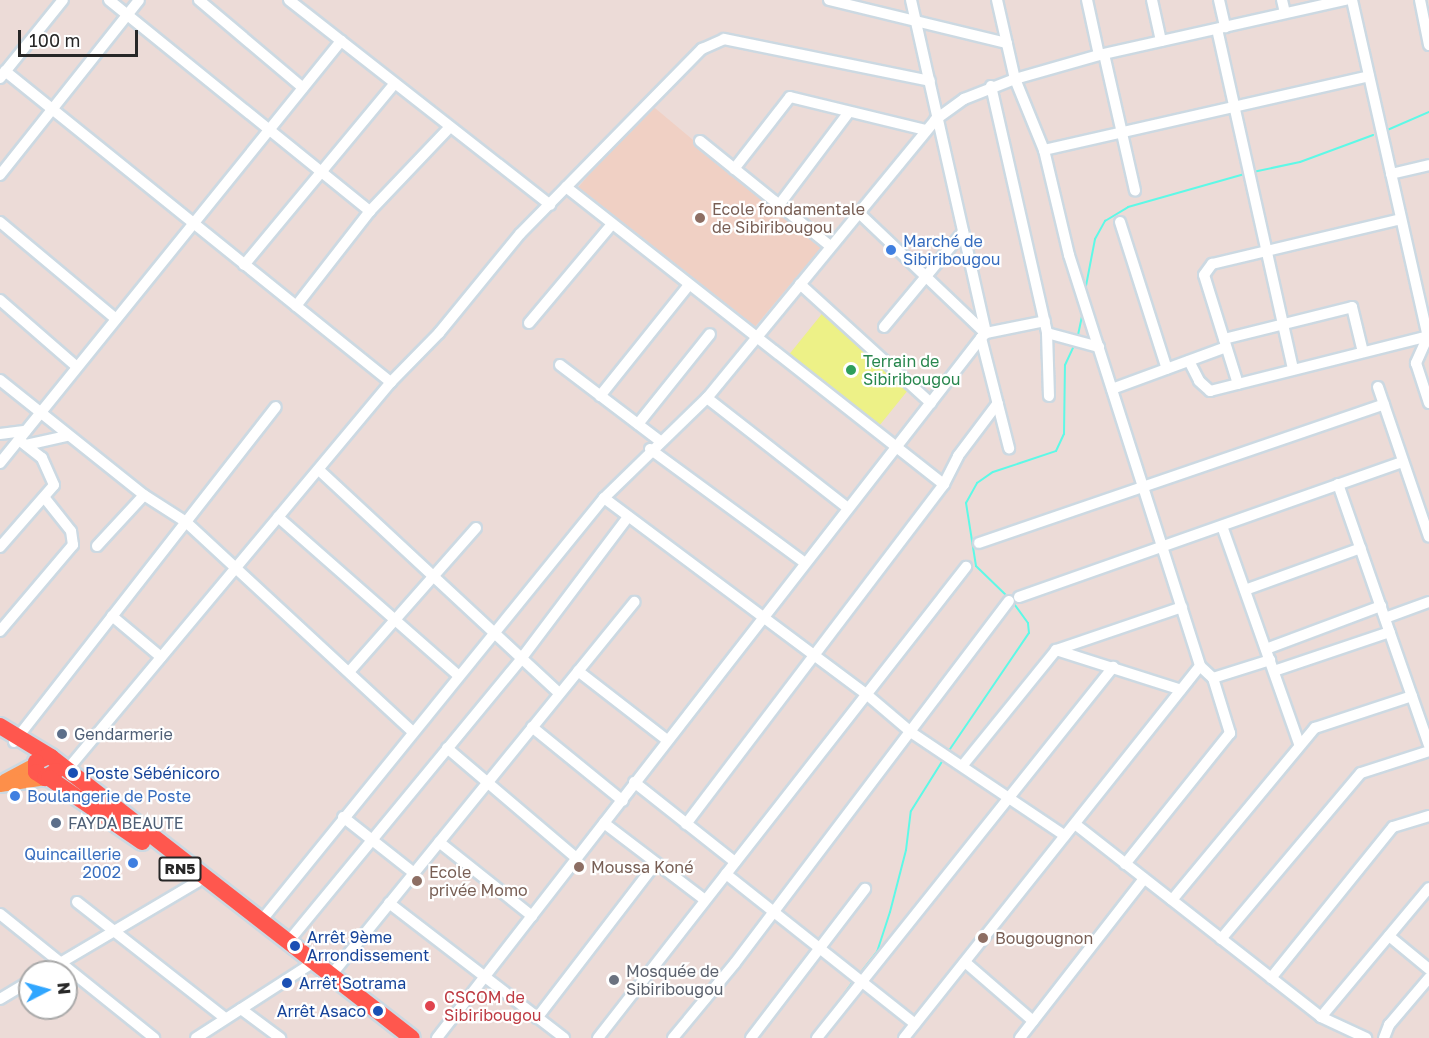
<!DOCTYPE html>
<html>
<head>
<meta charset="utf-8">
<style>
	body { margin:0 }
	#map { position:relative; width:1429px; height:1038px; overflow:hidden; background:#ecdbd7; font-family:"Golos Text",sans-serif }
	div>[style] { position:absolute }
	.education>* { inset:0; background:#f0d0c4; transform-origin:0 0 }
	.pitch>* { inset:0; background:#edf187; transform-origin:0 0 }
	.stream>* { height:2px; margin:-1px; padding:0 1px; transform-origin:1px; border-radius:1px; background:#5ef9e7 }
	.roads { filter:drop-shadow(2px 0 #ccd9e2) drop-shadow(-2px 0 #ccd9e2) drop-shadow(0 2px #ccd9e2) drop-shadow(0 -2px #ccd9e2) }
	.minor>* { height:10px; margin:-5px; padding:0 5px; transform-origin:5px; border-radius:5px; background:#fff }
	.major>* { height:14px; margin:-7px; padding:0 7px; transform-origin:7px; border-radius:7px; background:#fd8f4a }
	.highway>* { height:16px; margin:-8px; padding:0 8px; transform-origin:8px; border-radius:8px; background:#ff574e }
	.dots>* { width:16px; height:16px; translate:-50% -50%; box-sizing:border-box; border:3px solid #fff; border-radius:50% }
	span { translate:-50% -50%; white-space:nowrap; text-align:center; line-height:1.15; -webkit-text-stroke:4.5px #fff; paint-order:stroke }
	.shield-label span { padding:2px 4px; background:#fff; border:2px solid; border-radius:4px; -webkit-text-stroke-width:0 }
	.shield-label { font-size:15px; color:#272727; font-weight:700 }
	.education-label { font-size:16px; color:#785e54 }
	.left { translate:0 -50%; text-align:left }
	.shop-label { font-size:16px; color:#366cbe }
	.right { translate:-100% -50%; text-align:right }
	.leisure-label { font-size:16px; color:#27864d }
	.service-label { font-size:16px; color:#4e5e75 }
	.transit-label { font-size:16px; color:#164399 }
	.worship-label { font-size:16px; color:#5b616d }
	.health-label { font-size:16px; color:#be3a42 }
	.north { position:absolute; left:18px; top:960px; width:60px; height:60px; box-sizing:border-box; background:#fff; border:2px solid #a9a9a9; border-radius:50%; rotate:84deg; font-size:16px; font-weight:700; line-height:24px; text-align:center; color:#272727 }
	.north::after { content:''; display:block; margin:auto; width:21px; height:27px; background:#30a6ff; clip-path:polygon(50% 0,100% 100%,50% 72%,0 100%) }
	.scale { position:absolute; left:18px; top:30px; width:120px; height:27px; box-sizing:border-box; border:3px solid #272727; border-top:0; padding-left:8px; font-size:18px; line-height:21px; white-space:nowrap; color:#272727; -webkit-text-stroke:4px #fff; paint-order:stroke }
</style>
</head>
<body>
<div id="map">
	<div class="education">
		<div style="left:649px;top:103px;width:225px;height:112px;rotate:40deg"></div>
	</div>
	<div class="pitch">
		<div style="left:825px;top:310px;width:115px;height:60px;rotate:39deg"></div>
	</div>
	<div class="stream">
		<div style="left:1385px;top:131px;width:48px;rotate:-23.4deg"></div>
		<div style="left:1253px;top:172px;width:48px;rotate:-12deg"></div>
		<div style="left:1300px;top:162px;width:78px;rotate:-20.3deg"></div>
		<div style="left:1085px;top:291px;width:53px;rotate:-79.1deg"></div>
		<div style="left:1095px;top:239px;width:21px;rotate:-61deg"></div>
		<div style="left:1105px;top:221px;width:27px;rotate:-31deg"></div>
		<div style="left:1128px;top:207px;width:122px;rotate:-15.8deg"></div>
		<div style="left:1078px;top:335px;width:25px;rotate:-78deg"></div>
		<div style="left:1009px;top:598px;width:46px;rotate:-135.9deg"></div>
		<div style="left:976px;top:566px;width:64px;rotate:-99deg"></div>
		<div style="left:966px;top:503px;width:23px;rotate:-61deg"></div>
		<div style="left:977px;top:483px;width:19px;rotate:-35deg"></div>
		<div style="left:993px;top:472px;width:66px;rotate:-18.4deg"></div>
		<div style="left:1056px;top:451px;width:19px;rotate:-65deg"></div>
		<div style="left:1064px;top:434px;width:69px;rotate:-89.2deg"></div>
		<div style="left:1065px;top:365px;width:23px;rotate:-65deg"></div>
		<div style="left:948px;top:752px;width:144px;rotate:-55.8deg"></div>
		<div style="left:1029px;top:633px;width:10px;rotate:-96deg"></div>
		<div style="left:1028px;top:623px;width:26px;rotate:-126deg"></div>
		<div style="left:858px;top:976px;width:31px;rotate:-52deg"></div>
		<div style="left:877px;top:952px;width:42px;rotate:-72deg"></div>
		<div style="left:890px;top:912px;width:64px;rotate:-75.5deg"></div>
		<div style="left:906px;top:850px;width:39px;rotate:-83deg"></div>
		<div style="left:911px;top:811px;width:60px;rotate:-57.9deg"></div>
		<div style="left:831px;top:1012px;width:39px;rotate:-54deg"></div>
	</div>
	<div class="roads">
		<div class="minor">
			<div style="left:109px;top:0;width:336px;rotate:39deg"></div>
			<div style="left:199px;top:0;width:136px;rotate:40.2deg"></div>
			<div style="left:289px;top:0;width:332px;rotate:38.1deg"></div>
			<div style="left:829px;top:0;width:183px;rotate:13.6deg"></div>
			<div style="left:911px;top:0;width:341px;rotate:77.3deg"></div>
			<div style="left:997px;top:0;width:81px;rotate:77.2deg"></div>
			<div style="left:1015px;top:79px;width:77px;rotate:67.8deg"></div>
			<div style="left:1044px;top:150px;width:108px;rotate:76.6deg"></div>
			<div style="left:1069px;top:255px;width:431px;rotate:72.3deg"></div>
			<div style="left:1200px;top:666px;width:18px;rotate:43deg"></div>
			<div style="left:1213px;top:678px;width:58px;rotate:72.8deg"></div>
			<div style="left:1230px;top:733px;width:168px;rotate:128.7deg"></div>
			<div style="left:1087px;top:0;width:56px;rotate:77.7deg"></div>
			<div style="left:1152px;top:0;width:42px;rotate:77.6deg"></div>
			<div style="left:1219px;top:0;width:28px;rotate:77deg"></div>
			<div style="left:1282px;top:0;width:13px;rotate:77deg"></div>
			<div style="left:1352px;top:0;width:344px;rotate:77.3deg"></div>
			<div style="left:1428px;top:336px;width:30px;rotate:114deg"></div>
			<div style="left:1416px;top:363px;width:42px;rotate:72deg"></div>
			<div style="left:1420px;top:0;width:46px;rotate:78.7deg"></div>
			<div style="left:1217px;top:29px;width:347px;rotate:77.4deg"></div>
			<div style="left:1104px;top:54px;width:140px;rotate:77.2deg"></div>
			<div style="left:5px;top:71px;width:496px;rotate:38.9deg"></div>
			<div style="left:0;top:78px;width:100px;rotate:-51.1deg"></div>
			<div style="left:991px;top:86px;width:253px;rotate:77.2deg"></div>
			<div style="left:1047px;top:333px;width:63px;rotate:88.2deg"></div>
			<div style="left:700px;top:141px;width:167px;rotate:38.9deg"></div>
			<div style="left:1044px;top:150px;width:333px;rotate:-12.8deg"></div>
			<div style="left:734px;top:169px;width:91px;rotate:-52.1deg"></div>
			<div style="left:790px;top:97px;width:139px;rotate:13.7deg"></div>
			<div style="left:1391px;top:174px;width:39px;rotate:-13deg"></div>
			<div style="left:0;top:175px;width:223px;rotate:-51.5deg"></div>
			<div style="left:566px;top:187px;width:481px;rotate:38.2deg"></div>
			<div style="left:779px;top:205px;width:116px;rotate:-53deg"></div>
			<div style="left:858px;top:212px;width:175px;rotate:43.6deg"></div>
			<div style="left:0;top:222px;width:151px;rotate:39.9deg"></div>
			<div style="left:1120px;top:222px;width:154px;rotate:72.3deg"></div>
			<div style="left:244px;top:265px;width:236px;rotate:-50.3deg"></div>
			<div style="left:800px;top:284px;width:177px;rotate:42.3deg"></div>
			<div style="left:0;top:300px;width:102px;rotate:41deg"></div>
			<div style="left:296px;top:306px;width:120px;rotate:-52.1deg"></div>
			<div style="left:370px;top:211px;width:116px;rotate:-46.4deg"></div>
			<div style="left:529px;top:323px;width:129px;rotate:-50deg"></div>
			<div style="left:884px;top:327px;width:124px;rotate:-50.3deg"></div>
			<div style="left:1047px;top:333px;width:54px;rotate:15.1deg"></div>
			<div style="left:981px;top:338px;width:114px;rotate:75.7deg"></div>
			<div style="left:1224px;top:339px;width:132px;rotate:-14deg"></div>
			<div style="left:1352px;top:307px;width:46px;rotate:76.3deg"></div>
			<div style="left:1189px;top:361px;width:22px;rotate:63deg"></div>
			<div style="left:1199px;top:381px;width:15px;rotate:42deg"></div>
			<div style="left:1210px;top:391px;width:226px;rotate:-14.1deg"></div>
			<div style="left:560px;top:365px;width:126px;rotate:37.2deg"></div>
			<div style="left:0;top:380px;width:184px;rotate:38.6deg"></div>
			<div style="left:144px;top:495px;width:50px;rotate:32.7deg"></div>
			<div style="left:186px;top:522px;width:309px;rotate:42.8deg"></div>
			<div style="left:1238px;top:384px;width:114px;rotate:-107.3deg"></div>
			<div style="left:1204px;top:275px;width:14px;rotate:-54deg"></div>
			<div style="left:1212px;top:264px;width:194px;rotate:-13.4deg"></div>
			<div style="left:1378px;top:387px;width:158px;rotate:71.2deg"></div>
			<div style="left:1112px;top:389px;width:121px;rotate:-20.2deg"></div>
			<div style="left:600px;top:396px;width:142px;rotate:-51.3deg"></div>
			<div style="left:707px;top:398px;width:179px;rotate:38deg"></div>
			<div style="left:638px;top:424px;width:115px;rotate:-51.3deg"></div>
			<div style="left:0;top:434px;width:26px;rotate:-7deg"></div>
			<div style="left:26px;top:445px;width:42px;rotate:-12.4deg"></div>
			<div style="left:650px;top:449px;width:192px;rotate:36.3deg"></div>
			<div style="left:0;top:463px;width:543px;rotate:-51.06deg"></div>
			<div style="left:319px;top:470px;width:328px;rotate:42.9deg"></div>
			<div style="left:1338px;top:484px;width:276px;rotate:70.8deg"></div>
			<div style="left:604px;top:498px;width:326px;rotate:36.8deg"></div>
			<div style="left:865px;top:693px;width:62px;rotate:40.4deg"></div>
			<div style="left:912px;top:733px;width:184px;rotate:33.9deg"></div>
			<div style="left:278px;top:517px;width:240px;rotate:41.3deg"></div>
			<div style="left:1222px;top:526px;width:231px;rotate:70.5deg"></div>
			<div style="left:979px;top:543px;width:428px;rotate:-18.9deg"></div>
			<div style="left:97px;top:546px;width:69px;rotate:-47.3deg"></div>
			<div style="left:0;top:547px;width:82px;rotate:-48.9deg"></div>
			<div style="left:54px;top:485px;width:30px;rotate:-114deg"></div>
			<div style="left:42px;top:458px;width:29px;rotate:-142deg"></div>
			<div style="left:1245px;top:590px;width:123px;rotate:-19.9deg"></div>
			<div style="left:1019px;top:597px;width:407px;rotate:-19.4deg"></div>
			<div style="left:112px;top:616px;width:64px;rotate:39.9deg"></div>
			<div style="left:1385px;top:618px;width:47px;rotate:-20deg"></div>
			<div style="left:0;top:631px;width:113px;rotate:-49.7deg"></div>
			<div style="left:73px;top:545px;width:14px;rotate:-98deg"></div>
			<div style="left:71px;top:531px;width:43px;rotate:-128.5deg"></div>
			<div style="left:1266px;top:649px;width:123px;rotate:-20.5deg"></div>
			<div style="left:1056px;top:650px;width:131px;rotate:17.7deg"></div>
			<div style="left:578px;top:671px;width:113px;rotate:37.8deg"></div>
			<div style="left:1274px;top:671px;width:122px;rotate:-18.6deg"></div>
			<div style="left:349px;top:672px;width:192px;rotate:-48.6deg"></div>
			<div style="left:1213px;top:678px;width:60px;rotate:-17.5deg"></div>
			<div style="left:532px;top:727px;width:117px;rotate:39.1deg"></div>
			<div style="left:14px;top:742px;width:425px;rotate:-52deg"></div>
			<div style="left:447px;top:748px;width:168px;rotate:40.4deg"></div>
			<div style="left:963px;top:765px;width:148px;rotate:-51deg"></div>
			<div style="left:1056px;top:650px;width:133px;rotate:-18.8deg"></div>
			<div style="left:67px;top:770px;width:505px;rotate:-50.14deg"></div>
			<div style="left:391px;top:382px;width:69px;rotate:-45.6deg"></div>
			<div style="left:439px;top:333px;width:128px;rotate:-50.7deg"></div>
			<div style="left:520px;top:234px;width:260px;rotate:-45.5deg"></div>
			<div style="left:702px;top:49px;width:24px;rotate:-24deg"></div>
			<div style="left:724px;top:39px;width:210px;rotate:11.5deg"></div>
			<div style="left:634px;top:782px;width:129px;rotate:38.4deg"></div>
			<div style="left:343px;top:817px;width:90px;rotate:38.3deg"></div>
			<div style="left:604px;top:823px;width:127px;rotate:37.3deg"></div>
			<div style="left:686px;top:824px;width:427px;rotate:-52.8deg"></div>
			<div style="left:944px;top:484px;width:31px;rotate:-63deg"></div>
			<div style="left:958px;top:456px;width:66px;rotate:-53deg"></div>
			<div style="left:1075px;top:824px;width:313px;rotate:38.1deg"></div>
			<div style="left:1321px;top:1017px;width:50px;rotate:25deg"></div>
			<div style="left:439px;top:842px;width:119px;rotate:38.5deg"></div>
			<div style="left:726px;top:874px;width:241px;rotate:38.4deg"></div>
			<div style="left:1172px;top:900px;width:224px;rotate:-50.3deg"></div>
			<div style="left:1315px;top:728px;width:102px;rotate:-18.3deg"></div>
			<div style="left:77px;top:902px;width:188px;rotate:38.1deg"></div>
			<div style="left:389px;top:903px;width:221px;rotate:37.6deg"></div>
			<div style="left:0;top:914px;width:198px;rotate:38.8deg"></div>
			<div style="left:261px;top:921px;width:545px;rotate:-50.96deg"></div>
			<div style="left:604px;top:498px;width:144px;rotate:-44.2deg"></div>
			<div style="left:707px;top:398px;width:360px;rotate:-50.6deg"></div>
			<div style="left:935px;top:120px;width:36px;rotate:-36deg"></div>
			<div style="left:964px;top:99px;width:55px;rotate:-21.4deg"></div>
			<div style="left:1015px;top:79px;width:87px;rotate:-15.9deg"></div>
			<div style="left:1099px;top:55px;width:253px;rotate:-12.6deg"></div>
			<div style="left:1389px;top:936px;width:52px;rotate:39.5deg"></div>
			<div style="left:1221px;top:939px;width:217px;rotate:-49.9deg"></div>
			<div style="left:1361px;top:773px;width:71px;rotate:-17.9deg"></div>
			<div style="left:288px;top:942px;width:367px;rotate:-50.5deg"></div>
			<div style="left:521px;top:659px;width:178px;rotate:-53deg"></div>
			<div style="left:965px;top:962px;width:90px;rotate:40.9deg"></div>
			<div style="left:45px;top:972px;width:177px;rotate:-30.6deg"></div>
			<div style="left:1271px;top:978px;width:194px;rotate:-51.1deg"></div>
			<div style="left:1393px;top:827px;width:38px;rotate:-17deg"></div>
			<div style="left:328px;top:979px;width:486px;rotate:-50.9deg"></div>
			<div style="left:0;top:999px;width:35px;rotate:-31deg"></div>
			<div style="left:241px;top:1009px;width:49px;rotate:36.6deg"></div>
			<div style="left:1321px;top:1017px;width:168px;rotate:-50.1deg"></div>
			<div style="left:537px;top:1018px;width:195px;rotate:-52.5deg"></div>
			<div style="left:196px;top:1038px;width:140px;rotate:-32.8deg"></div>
			<div style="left:437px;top:1038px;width:887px;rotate:-52.15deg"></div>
			<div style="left:981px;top:338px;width:7px;rotate:-45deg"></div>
			<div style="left:986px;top:333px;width:60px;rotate:-11.5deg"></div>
			<div style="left:598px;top:1038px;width:598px;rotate:-52deg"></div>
			<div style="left:673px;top:1038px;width:97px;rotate:-50.4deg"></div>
			<div style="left:735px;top:963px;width:454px;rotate:-52.9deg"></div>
			<div style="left:751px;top:1038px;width:188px;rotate:-52.6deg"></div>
			<div style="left:817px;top:1038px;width:475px;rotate:-51.4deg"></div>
			<div style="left:904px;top:1038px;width:475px;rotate:-51.5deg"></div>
			<div style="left:1020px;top:1038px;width:202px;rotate:-52.1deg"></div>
			<div style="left:1384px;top:1038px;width:14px;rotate:-69deg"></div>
			<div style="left:1389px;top:1025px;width:62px;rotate:-49.6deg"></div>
		</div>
		<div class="major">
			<div style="left:5px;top:781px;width:34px;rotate:-28deg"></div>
			<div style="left:0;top:785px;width:46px;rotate:-8.8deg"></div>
		</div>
		<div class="highway">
			<div style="left:0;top:726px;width:60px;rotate:31.3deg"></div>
			<div style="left:51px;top:757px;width:457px;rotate:37.9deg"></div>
			<div style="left:48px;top:756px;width:13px;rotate:153deg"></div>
			<div style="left:36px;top:762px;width:10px;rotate:90deg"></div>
			<div style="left:36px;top:772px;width:11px;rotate:34deg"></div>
			<div style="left:45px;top:778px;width:13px;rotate:-32deg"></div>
			<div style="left:49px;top:778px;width:113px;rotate:34.5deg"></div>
		</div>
	</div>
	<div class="dots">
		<div style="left:700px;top:218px;background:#8d6e63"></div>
		<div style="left:891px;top:250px;background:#3f7fe0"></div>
		<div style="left:851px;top:370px;background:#2e9e5b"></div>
		<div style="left:62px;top:734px;background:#5c6f8a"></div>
		<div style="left:73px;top:773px;background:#1a4fb4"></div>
		<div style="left:15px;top:796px;background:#3f7fe0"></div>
		<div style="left:56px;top:823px;background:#5c6f8a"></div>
		<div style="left:133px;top:863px;background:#3f7fe0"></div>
		<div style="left:579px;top:867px;background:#8d6e63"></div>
		<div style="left:417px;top:881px;background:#8d6e63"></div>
		<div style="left:983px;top:938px;background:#8d6e63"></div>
		<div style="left:295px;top:946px;background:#1a4fb4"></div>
		<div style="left:614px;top:980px;background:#6b7280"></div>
		<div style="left:287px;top:983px;background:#1a4fb4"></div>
		<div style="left:430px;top:1006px;background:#e0444e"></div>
		<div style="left:378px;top:1011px;background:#1a4fb4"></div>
	</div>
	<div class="shield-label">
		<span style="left:180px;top:869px">RN5</span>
	</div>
	<div class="education-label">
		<span class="left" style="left:712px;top:218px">Ecole fondamentale<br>de Sibiribougou</span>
		<span class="left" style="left:591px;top:867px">Moussa Koné</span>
		<span class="left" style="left:429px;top:881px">Ecole<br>privée Momo</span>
		<span class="left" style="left:995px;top:938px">Bougougnon</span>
	</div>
	<div class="shop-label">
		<span class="left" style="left:903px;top:250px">Marché de<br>Sibiribougou</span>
		<span class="left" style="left:27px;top:796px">Boulangerie de Poste</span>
		<span class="right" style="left:121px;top:863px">Quincaillerie<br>2002</span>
	</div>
	<div class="leisure-label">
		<span class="left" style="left:863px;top:370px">Terrain de<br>Sibiribougou</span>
	</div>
	<div class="service-label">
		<span class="left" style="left:74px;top:734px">Gendarmerie</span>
		<span class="left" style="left:68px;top:823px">FAYDA BEAUTE</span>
	</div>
	<div class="transit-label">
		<span class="left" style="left:85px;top:773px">Poste Sébénicoro</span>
		<span class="left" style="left:307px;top:946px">Arrêt 9ème<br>Arrondissement</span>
		<span class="left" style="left:299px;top:983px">Arrêt Sotrama</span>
		<span class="right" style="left:366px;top:1011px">Arrêt Asaco</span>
	</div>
	<div class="worship-label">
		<span class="left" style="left:626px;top:980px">Mosquée de<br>Sibiribougou</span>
	</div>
	<div class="health-label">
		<span class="left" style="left:444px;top:1006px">CSCOM de<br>Sibiribougou</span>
	</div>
	<div class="north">N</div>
	<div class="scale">100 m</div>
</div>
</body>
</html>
